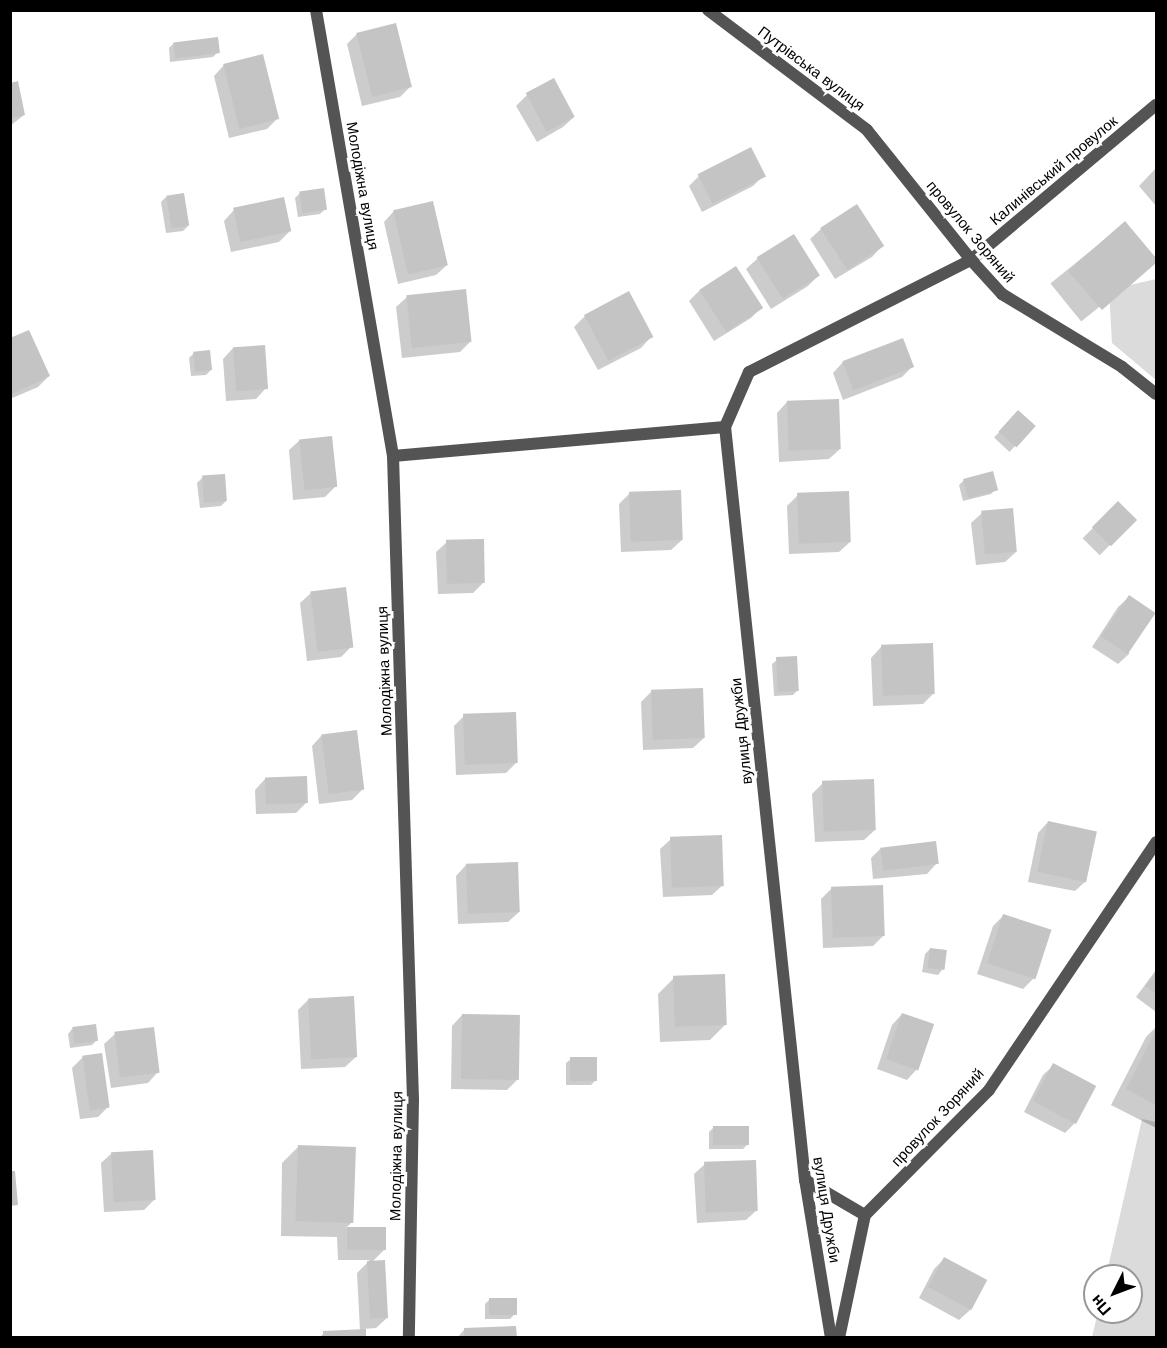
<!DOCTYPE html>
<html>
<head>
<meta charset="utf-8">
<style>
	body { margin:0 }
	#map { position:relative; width:1167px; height:1348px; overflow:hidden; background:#fff; font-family:"Work Sans",sans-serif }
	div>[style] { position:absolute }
	.green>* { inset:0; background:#dbdbdb }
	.shadow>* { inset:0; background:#0003; transform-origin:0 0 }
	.building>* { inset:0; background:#c4c4c4; transform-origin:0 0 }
	.street>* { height:12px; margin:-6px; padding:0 6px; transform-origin:6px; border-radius:6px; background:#545454 }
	span { translate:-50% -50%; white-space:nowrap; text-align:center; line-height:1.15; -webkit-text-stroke:6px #fff; paint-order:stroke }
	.street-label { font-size:15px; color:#000 }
	.frame { position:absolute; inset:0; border:12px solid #000; pointer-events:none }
	.north { position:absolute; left:1083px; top:1264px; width:60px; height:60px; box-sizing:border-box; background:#fff; border:2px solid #999; border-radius:50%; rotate:228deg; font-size:16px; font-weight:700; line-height:24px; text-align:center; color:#000 }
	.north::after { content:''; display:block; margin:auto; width:21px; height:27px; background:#000; clip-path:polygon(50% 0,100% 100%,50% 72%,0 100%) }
</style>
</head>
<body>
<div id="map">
	<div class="green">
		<div style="clip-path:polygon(1156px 276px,1156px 380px,1112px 343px,1109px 290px,1156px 279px)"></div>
		<div style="clip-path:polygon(1142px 1119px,1156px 1122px,1156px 1337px,1092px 1337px,1098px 1312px,1131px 1312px,1131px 1276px,1106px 1276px)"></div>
	</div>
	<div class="shadow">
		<div style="clip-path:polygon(357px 34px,410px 87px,400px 97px,362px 106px,347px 44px)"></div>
		<div style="clip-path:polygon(174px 43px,218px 52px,213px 57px,170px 62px,169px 48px)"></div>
		<div style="clip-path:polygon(224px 65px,277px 119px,267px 129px,229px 138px,214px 76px)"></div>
		<div style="clip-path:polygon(10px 84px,24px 115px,10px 126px)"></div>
		<div style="clip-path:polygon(527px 95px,574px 117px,563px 127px,537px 142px,516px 106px)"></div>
		<div style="clip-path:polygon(1156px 168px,1156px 206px,1139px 186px)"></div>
		<div style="clip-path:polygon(764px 175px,753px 186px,702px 212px,689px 186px,699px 176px)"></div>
		<div style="clip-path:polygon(300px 193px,325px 209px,320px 214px,298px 217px,295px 198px)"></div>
		<div style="clip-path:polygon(166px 197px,188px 226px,183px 231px,166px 233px,161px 202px)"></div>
		<div style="clip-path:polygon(857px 206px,882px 246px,872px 257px,835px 279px,810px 239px,821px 229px)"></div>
		<div style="clip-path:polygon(234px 210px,290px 231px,279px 242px,231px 252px,224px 221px)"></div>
		<div style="clip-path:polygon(394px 211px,447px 265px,436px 275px,398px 284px,384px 222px)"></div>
		<div style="left:1125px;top:223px;width:49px;height:96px;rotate:51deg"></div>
		<div style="clip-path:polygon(793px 236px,818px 276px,808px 286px,771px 309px,746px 269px,757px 259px)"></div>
		<div style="clip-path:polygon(699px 291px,761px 308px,751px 318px,714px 341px,689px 301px)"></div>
		<div style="clip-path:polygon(407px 297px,470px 342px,460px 352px,402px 358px,396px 307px)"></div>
		<div style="clip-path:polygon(585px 316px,651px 337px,641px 348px,598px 370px,574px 327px)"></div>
		<div style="clip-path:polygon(10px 340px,49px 376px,38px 387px,10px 399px)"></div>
		<div style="clip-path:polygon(233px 348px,266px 388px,256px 399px,226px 401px,223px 359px)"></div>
		<div style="clip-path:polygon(194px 353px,211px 370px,206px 375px,191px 376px,189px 358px)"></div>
		<div style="clip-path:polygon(843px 362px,912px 367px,902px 377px,843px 400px,833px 373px)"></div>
		<div style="clip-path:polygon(787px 402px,840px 449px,829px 459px,779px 462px,777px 413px)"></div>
		<div style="left:1018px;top:412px;width:21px;height:35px;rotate:43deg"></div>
		<div style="clip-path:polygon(300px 440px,335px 487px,325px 497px,293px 500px,289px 450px)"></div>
		<div style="clip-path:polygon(202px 478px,226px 501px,221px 506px,200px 508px,197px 483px)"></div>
		<div style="clip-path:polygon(964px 480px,996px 489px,991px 494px,963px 501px,959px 485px)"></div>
		<div style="clip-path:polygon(630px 493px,682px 540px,671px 550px,621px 552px,619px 504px)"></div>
		<div style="clip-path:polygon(798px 495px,850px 542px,839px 552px,789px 554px,787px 506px)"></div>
		<div style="left:1118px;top:503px;width:24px;height:50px;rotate:45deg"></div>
		<div style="clip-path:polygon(982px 513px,1016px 552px,1005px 562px,976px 565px,971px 523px)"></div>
		<div style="clip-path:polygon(447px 542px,484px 582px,473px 593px,438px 594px,436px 552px)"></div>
		<div style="clip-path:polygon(311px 593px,351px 647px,341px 657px,307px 661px,300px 603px)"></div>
		<div style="clip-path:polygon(1129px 597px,1129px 654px,1118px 664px,1092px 647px,1118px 607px)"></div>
		<div style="clip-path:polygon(881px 647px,934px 693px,923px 704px,873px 706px,871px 658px)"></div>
		<div style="clip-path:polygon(777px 660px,798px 690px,793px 695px,774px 696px,772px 664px)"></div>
		<div style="clip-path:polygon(652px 691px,704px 738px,693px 748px,643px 750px,641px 702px)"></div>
		<div style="clip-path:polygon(464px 716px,516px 763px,506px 773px,456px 775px,454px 726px)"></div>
		<div style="clip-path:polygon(322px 735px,363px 789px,352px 800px,319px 804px,312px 746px)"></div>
		<div style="clip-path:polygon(265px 779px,307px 802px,296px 813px,256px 814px,255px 790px)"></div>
		<div style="clip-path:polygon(823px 783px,875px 830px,864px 840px,815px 842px,812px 794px)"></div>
		<div style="clip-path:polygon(1048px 822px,1086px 881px,1075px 891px,1028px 882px,1038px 833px)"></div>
		<div style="clip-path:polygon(671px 839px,723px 885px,712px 895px,663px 897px,660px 849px)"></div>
		<div style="clip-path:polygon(881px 848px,937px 863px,927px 874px,873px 879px,871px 858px)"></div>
		<div style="clip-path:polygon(466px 865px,519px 912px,508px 922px,458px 924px,456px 876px)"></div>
		<div style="clip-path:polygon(831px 889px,884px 935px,873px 946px,823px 948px,821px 899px)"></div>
		<div style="clip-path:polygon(1003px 916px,1034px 978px,1023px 989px,977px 974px,993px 926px)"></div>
		<div style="clip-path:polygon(930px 949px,942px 970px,938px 975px,922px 972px,925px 954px)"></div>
		<div style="clip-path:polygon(1156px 970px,1156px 1012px,1136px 997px)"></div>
		<div style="clip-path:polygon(674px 978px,726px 1024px,710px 1040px,660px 1042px,658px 994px)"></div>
		<div style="clip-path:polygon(308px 1000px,356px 1057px,345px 1067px,301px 1069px,298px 1010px)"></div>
		<div style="clip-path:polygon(902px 1014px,917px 1069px,907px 1080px,877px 1069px,892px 1025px)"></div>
		<div style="clip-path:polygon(462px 1015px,517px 1080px,507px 1090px,451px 1089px,452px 1026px)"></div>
		<div style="clip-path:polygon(1156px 1027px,1156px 1128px,1111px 1105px,1146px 1037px)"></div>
		<div style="clip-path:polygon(72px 1029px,97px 1040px,92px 1045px,70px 1048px,68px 1034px)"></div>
		<div style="clip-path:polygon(115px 1034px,158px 1072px,148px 1083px,111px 1088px,104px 1044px)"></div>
		<div style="clip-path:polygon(83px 1057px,108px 1107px,98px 1117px,80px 1119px,72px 1068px)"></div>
		<div style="clip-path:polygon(571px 1059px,596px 1080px,591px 1085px,566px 1085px,566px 1063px)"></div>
		<div style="clip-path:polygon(1054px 1065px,1075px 1123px,1065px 1133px,1024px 1112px,1043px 1075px)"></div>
		<div style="clip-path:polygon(714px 1127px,748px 1144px,743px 1149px,709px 1149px,709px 1132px)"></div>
		<div style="clip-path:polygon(298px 1147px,353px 1221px,346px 1228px,385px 1228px,385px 1249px,372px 1262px,387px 1318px,376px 1328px,364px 1329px,365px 1338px,319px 1338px,324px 1333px,360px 1331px,357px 1273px,370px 1260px,338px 1260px,337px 1237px,281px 1236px,282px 1163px)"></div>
		<div style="clip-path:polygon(112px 1153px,154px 1200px,144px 1210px,104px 1212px,101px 1163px)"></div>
		<div style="clip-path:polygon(705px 1164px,757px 1210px,746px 1220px,697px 1223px,694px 1174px)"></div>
		<div style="clip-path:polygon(944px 1259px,985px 1281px,970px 1310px,959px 1320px,919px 1298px,934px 1269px)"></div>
		<div style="clip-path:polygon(490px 1299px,515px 1314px,510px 1319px,485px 1319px,485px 1304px)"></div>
		<div style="clip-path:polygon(464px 1330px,515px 1338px,457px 1338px)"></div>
	</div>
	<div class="building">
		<div style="left:396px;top:23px;width:66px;height:41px;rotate:76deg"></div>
		<div style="left:218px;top:37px;width:16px;height:45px;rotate:83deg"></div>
		<div style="left:263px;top:54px;width:67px;height:41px;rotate:76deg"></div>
		<div style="left:554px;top:78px;width:44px;height:32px;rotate:62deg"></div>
		<div style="clip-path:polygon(18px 81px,25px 115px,10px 119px,10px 83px)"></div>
		<div style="left:751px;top:147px;width:33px;height:60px;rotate:63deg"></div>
		<div style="left:324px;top:188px;width:22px;height:25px;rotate:82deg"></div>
		<div style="left:184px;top:193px;width:33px;height:18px;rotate:81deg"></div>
		<div style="left:284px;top:197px;width:35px;height:52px;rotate:78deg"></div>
		<div style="left:433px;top:201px;width:66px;height:41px;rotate:77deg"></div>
		<div style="left:857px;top:204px;width:50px;height:44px;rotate:57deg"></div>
		<div style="clip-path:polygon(1125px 221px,1156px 258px,1156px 263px,1102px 310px,1068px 271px)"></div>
		<div style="left:794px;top:234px;width:49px;height:44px;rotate:58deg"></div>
		<div style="left:736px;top:266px;width:50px;height:44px;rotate:57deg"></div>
		<div style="left:466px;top:289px;width:53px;height:60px;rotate:84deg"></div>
		<div style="left:629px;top:291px;width:52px;height:51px;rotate:62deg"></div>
		<div style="clip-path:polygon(29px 330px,50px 376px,10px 395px,10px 338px)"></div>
		<div style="left:903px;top:338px;width:31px;height:65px;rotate:69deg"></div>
		<div style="left:265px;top:345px;width:44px;height:32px;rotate:86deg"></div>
		<div style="left:210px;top:350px;width:20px;height:17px;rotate:84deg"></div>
		<div style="left:839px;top:399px;width:50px;height:52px;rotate:88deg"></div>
		<div style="left:1018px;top:410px;width:24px;height:29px;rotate:42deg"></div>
		<div style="left:332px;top:436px;width:51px;height:33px;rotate:84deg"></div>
		<div style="left:993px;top:471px;width:20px;height:31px;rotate:75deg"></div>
		<div style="left:225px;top:474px;width:27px;height:23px;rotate:86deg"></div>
		<div style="left:681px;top:490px;width:50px;height:52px;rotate:88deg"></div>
		<div style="left:849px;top:491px;width:51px;height:52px;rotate:88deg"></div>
		<div style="left:1118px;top:501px;width:27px;height:37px;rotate:45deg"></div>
		<div style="left:1013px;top:508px;width:44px;height:32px;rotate:85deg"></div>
		<div style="left:484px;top:539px;width:44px;height:38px;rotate:89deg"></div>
		<div style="left:346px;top:587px;width:61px;height:36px;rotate:83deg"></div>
		<div style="left:1129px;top:595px;width:32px;height:50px;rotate:34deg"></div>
		<div style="left:933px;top:643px;width:51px;height:52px;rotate:88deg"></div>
		<div style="left:797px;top:656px;width:35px;height:21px;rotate:87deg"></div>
		<div style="left:703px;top:688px;width:50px;height:52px;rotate:88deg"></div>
		<div style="left:516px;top:712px;width:51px;height:53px;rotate:88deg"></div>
		<div style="left:357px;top:730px;width:60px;height:36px;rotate:83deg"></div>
		<div style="left:307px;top:776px;width:27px;height:42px;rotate:88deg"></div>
		<div style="left:874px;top:779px;width:51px;height:52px;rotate:88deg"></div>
		<div style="left:1048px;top:821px;width:50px;height:52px;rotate:12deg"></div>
		<div style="left:722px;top:835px;width:51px;height:52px;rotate:88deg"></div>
		<div style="left:936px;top:841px;width:23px;height:56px;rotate:83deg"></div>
		<div style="left:518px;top:862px;width:50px;height:52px;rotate:88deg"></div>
		<div style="left:883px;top:885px;width:51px;height:52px;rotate:88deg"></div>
		<div style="left:1003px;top:914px;width:51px;height:52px;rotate:18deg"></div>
		<div style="left:930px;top:948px;width:17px;height:20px;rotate:7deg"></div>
		<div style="clip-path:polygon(1156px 971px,1156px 994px,1145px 986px)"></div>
		<div style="left:725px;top:974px;width:51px;height:52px;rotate:88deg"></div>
		<div style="left:354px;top:996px;width:61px;height:46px;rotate:87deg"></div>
		<div style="left:902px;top:1013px;width:34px;height:49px;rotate:19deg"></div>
		<div style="left:462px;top:1014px;width:58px;height:65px;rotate:1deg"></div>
		<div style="left:96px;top:1024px;width:17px;height:24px;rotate:83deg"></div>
		<div style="left:154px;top:1027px;width:46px;height:40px;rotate:83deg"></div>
		<div style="clip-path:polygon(1156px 1029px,1156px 1105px,1126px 1089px)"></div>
		<div style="left:102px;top:1053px;width:55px;height:20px;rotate:82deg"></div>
		<div style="left:570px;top:1057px;width:27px;height:24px"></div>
		<div style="left:1053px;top:1063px;width:49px;height:43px;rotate:28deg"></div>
		<div style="left:713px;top:1126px;width:36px;height:19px"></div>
		<div style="left:298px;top:1145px;width:58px;height:76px;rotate:2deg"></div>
		<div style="left:153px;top:1150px;width:50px;height:42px;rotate:87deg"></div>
		<div style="left:756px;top:1160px;width:51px;height:52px;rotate:88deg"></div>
		<div style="clip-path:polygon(10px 1171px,15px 1171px,18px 1205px,10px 1206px)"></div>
		<div style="left:347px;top:1227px;width:39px;height:23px"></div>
		<div style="left:944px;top:1257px;width:49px;height:34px;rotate:28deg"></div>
		<div style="left:385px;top:1260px;width:58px;height:18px;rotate:87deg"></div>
		<div style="left:489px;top:1298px;width:28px;height:17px"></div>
		<div style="clip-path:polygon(516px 1326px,517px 1338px,464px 1338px,464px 1328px)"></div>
		<div style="clip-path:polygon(366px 1329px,366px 1338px,323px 1338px,323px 1331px)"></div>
	</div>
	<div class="street">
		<div style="left:316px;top:10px;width:453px;rotate:80.2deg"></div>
		<div style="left:393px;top:456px;width:643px;rotate:88.22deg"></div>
		<div style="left:413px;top:1099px;width:239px;rotate:91deg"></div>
		<div style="left:708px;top:10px;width:199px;rotate:37deg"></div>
		<div style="left:867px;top:130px;width:166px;rotate:51.3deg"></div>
		<div style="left:971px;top:260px;width:46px;rotate:47.6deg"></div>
		<div style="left:1002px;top:294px;width:140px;rotate:31.3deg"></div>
		<div style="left:1122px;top:367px;width:43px;rotate:38.5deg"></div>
		<div style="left:393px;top:456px;width:333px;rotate:-5deg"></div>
		<div style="left:805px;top:1180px;width:69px;rotate:30.3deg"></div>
		<div style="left:831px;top:1338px;width:160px;rotate:-99.3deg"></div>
		<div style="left:805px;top:1180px;width:757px;rotate:-96.06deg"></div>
		<div style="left:725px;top:427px;width:60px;rotate:-66.4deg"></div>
		<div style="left:749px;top:372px;width:249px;rotate:-26.8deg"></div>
		<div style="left:971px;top:260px;width:241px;rotate:-40deg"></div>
		<div style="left:839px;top:1338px;width:126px;rotate:-78.1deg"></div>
		<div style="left:865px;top:1215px;width:176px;rotate:-45.2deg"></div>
		<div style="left:989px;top:1090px;width:299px;rotate:-56deg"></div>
	</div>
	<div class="street-label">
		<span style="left:811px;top:69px;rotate:37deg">Путрівська вулиця</span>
		<span style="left:1054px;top:171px;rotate:-40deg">Калинівський провулок</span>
		<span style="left:362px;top:186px;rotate:80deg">Молодіжна вулиця</span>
		<span style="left:970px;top:232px;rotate:50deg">провулок Зоряний</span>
		<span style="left:385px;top:671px;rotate:-92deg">Молодіжна вулиця</span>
		<span style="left:742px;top:731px;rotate:-96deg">вулиця Дружби</span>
		<span style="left:938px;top:1118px;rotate:-47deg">провулок Зоряний</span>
		<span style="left:397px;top:1156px;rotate:-89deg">Молодіжна вулиця</span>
		<span style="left:826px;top:1210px;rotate:81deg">вулиця Дружби</span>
	</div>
	<div class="frame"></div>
	<div class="north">Пн</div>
</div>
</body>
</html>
